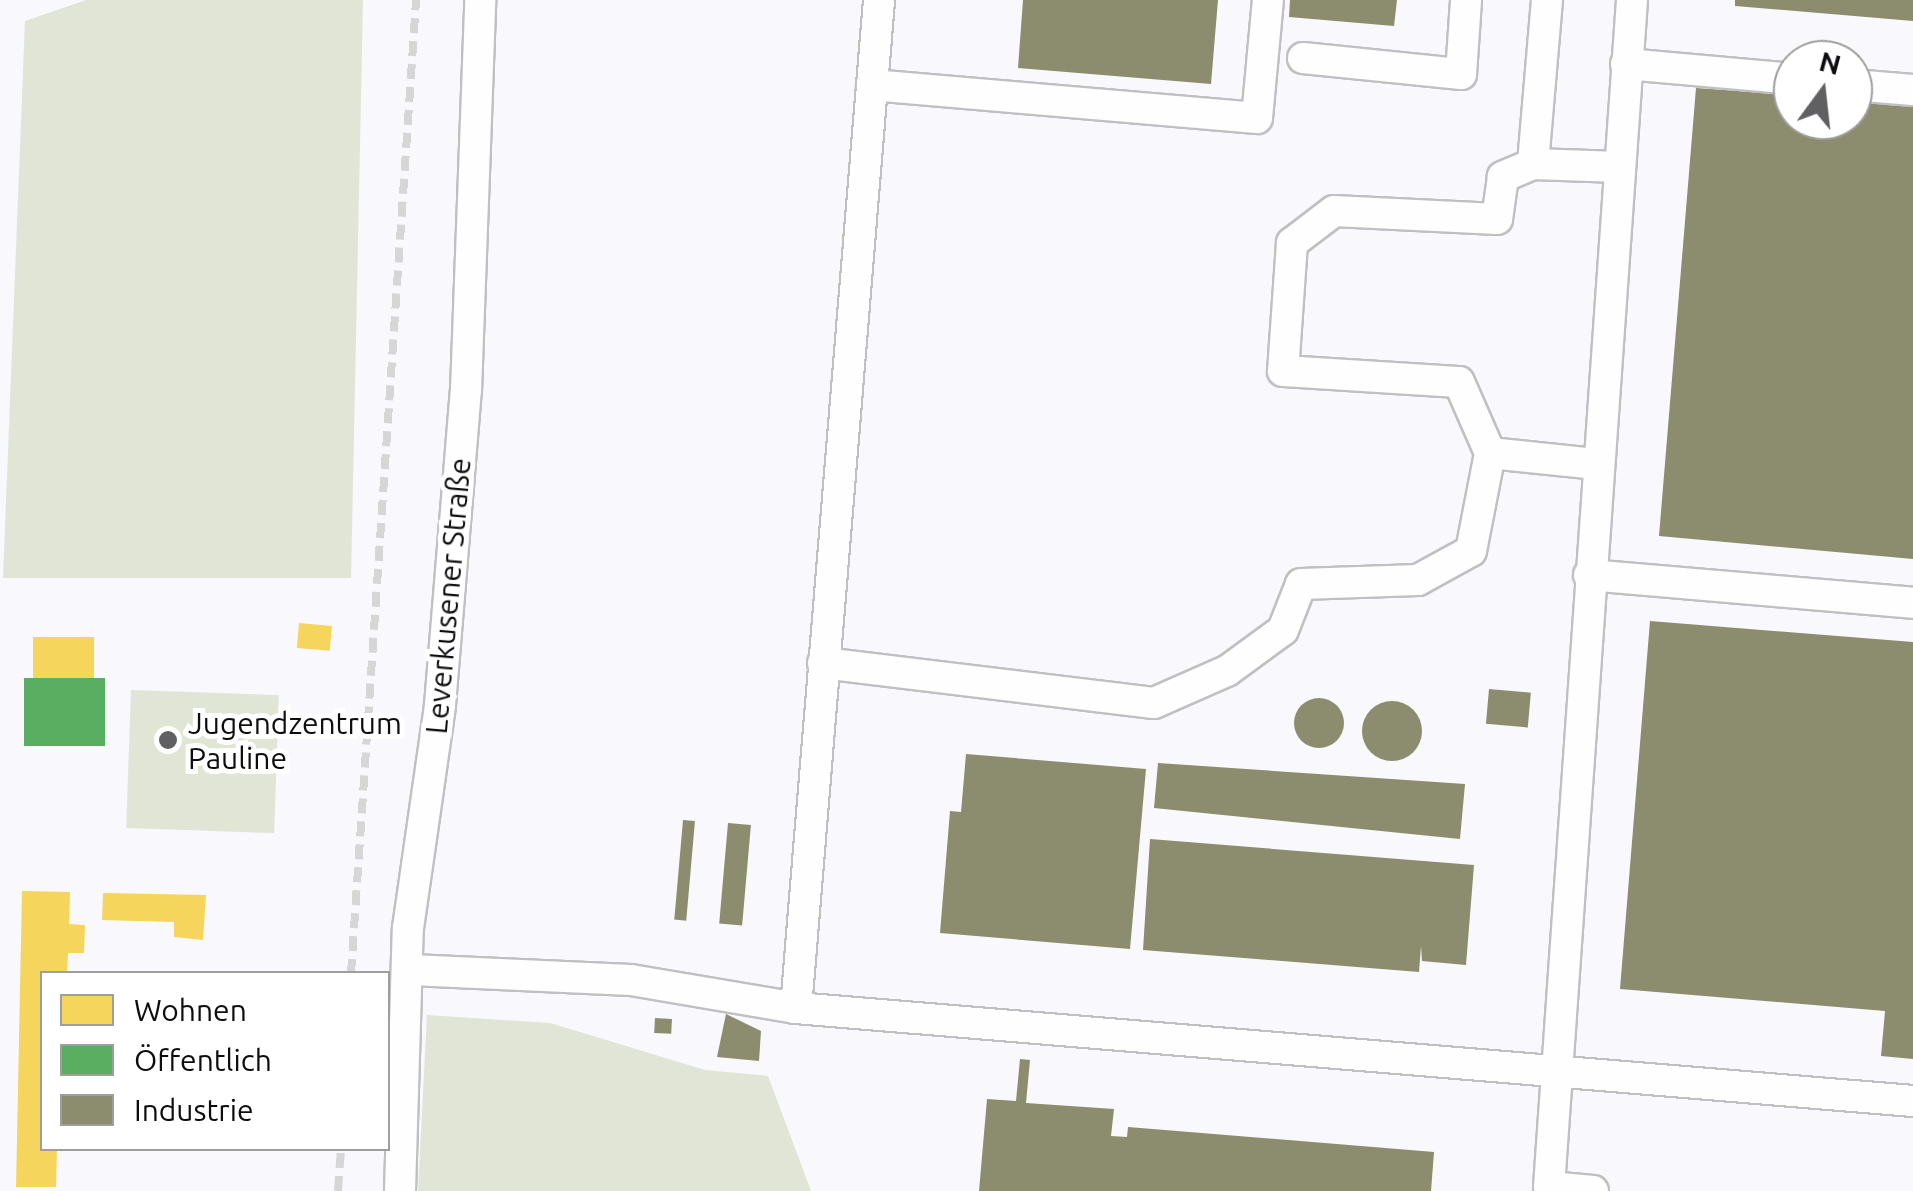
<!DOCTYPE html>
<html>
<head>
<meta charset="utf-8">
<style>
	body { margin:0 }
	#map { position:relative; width:1913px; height:1191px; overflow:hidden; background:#f9f8fc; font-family:Ubuntu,sans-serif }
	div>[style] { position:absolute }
	.green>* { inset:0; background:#e0e5d6; transform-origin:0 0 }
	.homes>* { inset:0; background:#f6d55c; transform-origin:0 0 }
	.public>* { inset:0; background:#5aae61; transform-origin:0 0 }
	.industry>* { inset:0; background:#8c8c6e; transform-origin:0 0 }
	.round { border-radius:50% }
	.roads { filter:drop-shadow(2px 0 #c0c0c3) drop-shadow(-2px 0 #c0c0c3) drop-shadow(0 2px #c0c0c3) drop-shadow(0 -2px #c0c0c3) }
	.minor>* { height:30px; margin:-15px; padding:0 15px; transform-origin:15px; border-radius:15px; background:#fefeff }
	.rail>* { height:8px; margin-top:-4px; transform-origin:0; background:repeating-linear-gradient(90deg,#d6d6d7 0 15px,transparent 0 23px) }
	.dots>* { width:28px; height:28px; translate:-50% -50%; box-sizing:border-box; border:5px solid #fff; border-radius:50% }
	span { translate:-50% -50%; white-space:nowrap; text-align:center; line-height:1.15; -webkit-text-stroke:10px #fff; paint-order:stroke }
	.street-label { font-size:30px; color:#0d0c0f }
	.poi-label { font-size:30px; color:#0d0c0f }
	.left { translate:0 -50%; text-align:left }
	.legend { position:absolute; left:40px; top:971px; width:350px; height:180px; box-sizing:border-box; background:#fff; border:2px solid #9e9e9f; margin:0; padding:12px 18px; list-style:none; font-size:30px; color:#0d0c0f }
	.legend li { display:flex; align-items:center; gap:20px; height:50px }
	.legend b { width:50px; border:2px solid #9e9e9f }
	.north { position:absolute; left:1773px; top:40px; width:100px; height:100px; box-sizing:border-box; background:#fff; border:2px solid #9e9e9f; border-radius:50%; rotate:15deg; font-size:28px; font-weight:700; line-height:40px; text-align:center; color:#0d0c0f }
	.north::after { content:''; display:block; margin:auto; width:35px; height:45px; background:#605f62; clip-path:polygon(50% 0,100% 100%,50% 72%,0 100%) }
</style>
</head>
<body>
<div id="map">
	<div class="green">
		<div style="clip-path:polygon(86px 0,363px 0,351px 578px,3px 578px,25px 21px)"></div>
		<div style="left:131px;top:690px;width:148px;height:138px;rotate:2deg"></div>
		<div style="clip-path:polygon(427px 1015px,550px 1023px,705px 1070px,768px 1076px,811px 1191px,418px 1191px)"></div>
	</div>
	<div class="homes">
		<div style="left:299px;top:623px;width:33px;height:25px;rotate:5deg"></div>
		<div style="left:33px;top:637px;width:61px;height:41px"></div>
		<div style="clip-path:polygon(22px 891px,70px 892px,69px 924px,85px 925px,84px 953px,68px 953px,67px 974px,42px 974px,42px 1148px,57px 1148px,56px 1187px,16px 1187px)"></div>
		<div style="clip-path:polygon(103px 893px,206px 895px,203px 940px,174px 937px,174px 922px,102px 920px)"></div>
	</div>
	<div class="public">
		<div style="left:24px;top:678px;width:81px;height:68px"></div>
	</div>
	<div class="industry">
		<div style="clip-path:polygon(1023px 0,1218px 0,1211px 84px,1018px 68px)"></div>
		<div style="clip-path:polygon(1290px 0,1397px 0,1394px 26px,1289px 17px)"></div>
		<div style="clip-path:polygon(1735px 0,1913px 0,1913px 21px,1735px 6px)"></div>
		<div style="clip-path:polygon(1696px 88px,1793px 95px,1793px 120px,1853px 120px,1853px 100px,1913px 105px,1913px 559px,1659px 536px)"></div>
		<div style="clip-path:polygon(1650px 621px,1913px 642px,1913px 1059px,1881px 1056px,1885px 1011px,1620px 989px)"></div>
		<div style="left:1489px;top:689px;width:42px;height:35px;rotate:5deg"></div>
		<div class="round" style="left:1294px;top:698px;width:50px;height:50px"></div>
		<div class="round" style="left:1362px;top:701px;width:60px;height:60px"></div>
		<div style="clip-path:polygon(966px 754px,1146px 769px,1130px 949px,940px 933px,950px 811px,961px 812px)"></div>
		<div style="clip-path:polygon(1158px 763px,1465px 784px,1460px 839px,1154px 808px)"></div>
		<div style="left:683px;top:820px;width:12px;height:100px;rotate:5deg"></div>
		<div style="left:728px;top:823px;width:23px;height:101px;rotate:5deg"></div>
		<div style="clip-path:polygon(1150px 839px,1474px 865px,1466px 965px,1422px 961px,1421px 946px,1419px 972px,1143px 950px)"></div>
		<div style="clip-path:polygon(726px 1014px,761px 1031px,759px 1061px,717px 1057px)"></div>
		<div style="left:655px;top:1018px;width:17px;height:15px;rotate:3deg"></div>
		<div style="clip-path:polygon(1020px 1059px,1030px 1060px,1026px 1103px,1114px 1109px,1111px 1136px,1127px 1137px,1128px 1127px,1434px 1152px,1431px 1191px,979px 1191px,987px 1099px,1016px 1101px)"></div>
	</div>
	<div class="roads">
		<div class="minor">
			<div style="left:1547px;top:0;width:165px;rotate:94.9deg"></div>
			<div style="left:1533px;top:164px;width:86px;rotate:2deg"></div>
			<div style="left:1303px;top:58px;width:159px;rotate:5.8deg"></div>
			<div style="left:1461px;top:74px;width:74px;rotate:-86.1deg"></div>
			<div style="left:1626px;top:64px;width:168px;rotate:5.1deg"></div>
			<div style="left:872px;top:85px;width:386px;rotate:4.9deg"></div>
			<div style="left:1257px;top:118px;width:119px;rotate:-84.7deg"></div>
			<div style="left:1853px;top:85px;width:60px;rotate:4.8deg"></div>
			<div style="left:1533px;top:164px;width:33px;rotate:157deg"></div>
			<div style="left:1503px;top:177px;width:42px;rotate:98.1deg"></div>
			<div style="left:1497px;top:219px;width:163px;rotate:-177.2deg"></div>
			<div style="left:1334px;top:211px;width:53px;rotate:142.7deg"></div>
			<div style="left:1292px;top:243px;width:128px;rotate:94deg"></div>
			<div style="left:1283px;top:371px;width:176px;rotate:3.6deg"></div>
			<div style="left:1459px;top:382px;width:77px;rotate:66.4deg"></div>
			<div style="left:1490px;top:453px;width:108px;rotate:5.9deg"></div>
			<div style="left:1589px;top:575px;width:325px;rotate:4.9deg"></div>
			<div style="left:823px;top:663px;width:333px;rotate:6.9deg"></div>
			<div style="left:1154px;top:703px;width:80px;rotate:-23.7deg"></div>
			<div style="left:1227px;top:671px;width:69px;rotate:-36.2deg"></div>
			<div style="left:1283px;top:630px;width:49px;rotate:-68.6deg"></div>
			<div style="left:1301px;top:584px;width:117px;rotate:-2deg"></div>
			<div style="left:1418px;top:580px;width:60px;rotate:-28.7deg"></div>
			<div style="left:1471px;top:551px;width:100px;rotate:-79deg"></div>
			<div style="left:411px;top:970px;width:220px;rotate:2.6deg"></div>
			<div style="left:631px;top:980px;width:167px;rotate:9.6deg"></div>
			<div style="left:796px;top:1008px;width:1121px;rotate:4.76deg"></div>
			<div style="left:796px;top:1008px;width:1011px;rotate:-85.29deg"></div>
			<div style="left:400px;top:1191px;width:263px;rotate:-88.3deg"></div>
			<div style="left:408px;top:928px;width:225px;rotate:-81.8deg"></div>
			<div style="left:440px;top:705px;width:315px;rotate:-85.3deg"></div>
			<div style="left:466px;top:391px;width:391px;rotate:-87.9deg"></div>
			<div style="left:1593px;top:1191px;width:44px;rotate:-174.8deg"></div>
			<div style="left:1549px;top:1187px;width:1190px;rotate:-86deg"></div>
		</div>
	</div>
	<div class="rail">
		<div style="left:351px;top:974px;width:976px;rotate:-86.18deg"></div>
		<div style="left:338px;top:1191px;width:43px;rotate:-86deg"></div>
	</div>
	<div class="dots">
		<div style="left:168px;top:740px;background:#605f62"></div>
	</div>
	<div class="street-label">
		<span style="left:448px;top:596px;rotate:-85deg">Leverkusener Straße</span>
	</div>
	<div class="poi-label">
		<span class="left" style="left:188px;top:740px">Jugendzentrum<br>Pauline</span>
	</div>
	<ul class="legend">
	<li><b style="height:28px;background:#f6d55c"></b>Wohnen</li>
	<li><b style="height:28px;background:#5aae61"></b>Öffentlich</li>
	<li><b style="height:28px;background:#8c8c6e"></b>Industrie</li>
	</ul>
	<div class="north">N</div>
</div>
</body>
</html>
